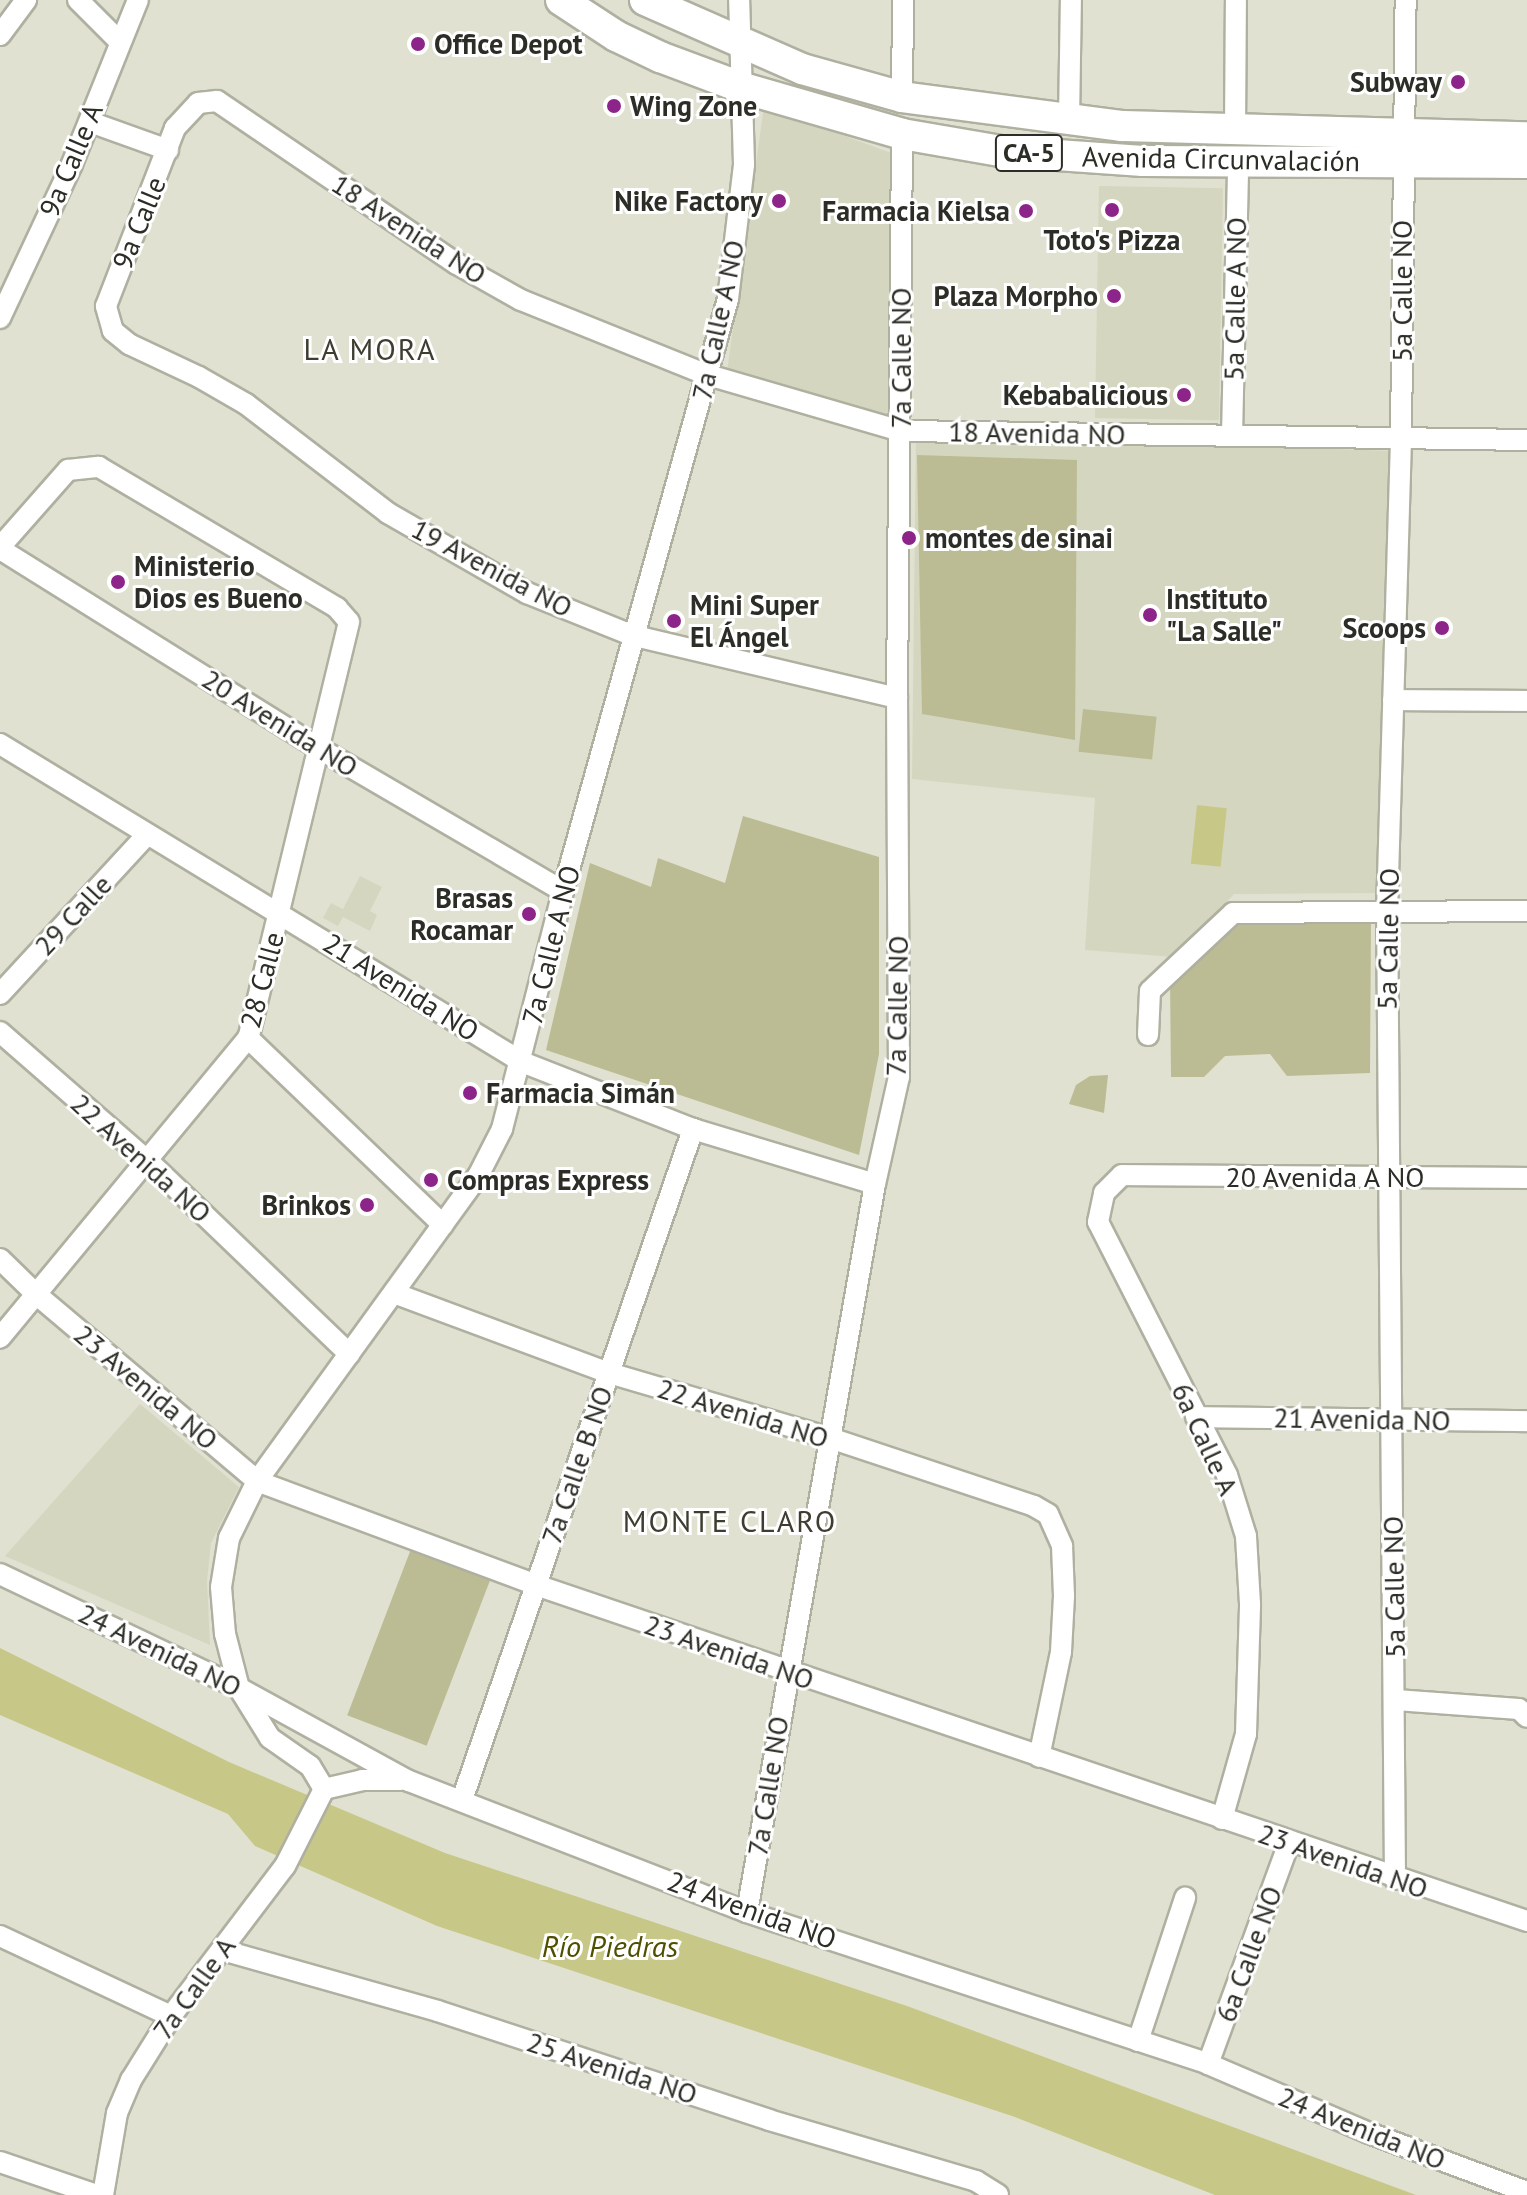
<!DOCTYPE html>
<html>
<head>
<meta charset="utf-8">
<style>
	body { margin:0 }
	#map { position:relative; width:1527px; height:2195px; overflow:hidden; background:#e0e1d1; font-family:"PT Sans",sans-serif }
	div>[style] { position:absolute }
	.built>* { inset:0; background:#d5d6bf; transform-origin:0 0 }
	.green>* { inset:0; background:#bbbc94; transform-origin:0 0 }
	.water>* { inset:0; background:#c7c888; transform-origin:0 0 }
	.roads { filter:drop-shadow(2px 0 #b0b0a1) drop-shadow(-2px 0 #b0b0a1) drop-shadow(0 2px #b0b0a1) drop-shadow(0 -2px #b0b0a1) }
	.minor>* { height:20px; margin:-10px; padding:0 10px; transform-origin:10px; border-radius:10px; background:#fff }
	.highway>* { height:30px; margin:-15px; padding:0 15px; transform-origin:15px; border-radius:15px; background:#fff }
	.dots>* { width:22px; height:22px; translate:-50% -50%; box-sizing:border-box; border:4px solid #fff; border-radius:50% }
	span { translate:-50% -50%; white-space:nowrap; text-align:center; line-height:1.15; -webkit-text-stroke:6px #fff; paint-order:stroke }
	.shield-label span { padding:2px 6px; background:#fff; border:2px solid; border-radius:6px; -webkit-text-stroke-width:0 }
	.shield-label { font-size:26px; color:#2d2d27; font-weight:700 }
	.poi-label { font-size:28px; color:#2d2d27; font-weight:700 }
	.left { translate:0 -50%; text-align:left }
	.right { translate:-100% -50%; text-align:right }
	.street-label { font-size:28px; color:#2d2d27 }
	.neighbourhood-label { font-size:30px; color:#3d3d30; letter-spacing:2px }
	.water-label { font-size:30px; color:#504f00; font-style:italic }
</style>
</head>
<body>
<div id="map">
	<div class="built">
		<div style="clip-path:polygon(764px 106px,891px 153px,888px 418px,727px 372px)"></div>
		<div style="left:1099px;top:186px;width:124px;height:232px;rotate:1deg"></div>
		<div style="clip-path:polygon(916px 434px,1391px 451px,1376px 893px,1234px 894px,1173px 957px,1085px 950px,1095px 798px,912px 779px)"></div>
		<div style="clip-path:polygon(360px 876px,382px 887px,370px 911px,377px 915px,370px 931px,343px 917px,338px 926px,323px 918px,331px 903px,343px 909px)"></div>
		<div style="clip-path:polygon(140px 1404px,239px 1487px,211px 1543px,207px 1581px,210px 1645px,5px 1556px)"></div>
	</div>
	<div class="green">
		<div style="clip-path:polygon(917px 455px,1077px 460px,1075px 740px,922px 714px)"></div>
		<div style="left:1083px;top:709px;width:74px;height:43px;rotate:6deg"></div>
		<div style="clip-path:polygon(743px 816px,879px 857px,879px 1054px,859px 1155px,546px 1050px,590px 863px,651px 887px,658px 858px,725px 883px)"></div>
		<div style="clip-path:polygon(1243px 920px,1371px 920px,1370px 1073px,1287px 1076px,1270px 1054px,1225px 1056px,1204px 1077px,1171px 1077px,1170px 978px)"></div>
		<div style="clip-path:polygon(1108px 1075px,1104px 1113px,1069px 1104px,1076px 1085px,1090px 1076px)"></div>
		<div style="left:411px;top:1549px;width:85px;height:178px;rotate:21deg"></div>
	</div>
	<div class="water">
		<div style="left:1197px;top:805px;width:30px;height:59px;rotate:6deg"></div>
		<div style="clip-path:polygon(0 1648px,229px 1762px,445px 1853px,907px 2006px,1416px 2195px,1215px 2195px,1015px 2117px,437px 1926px,255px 1846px,228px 1814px,0 1715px)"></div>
	</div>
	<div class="roads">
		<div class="minor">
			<div style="left:78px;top:0;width:59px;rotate:45deg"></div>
			<div style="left:0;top:35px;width:44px;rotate:-53.4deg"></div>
			<div style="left:902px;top:97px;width:97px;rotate:-89.4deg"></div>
			<div style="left:1069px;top:121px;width:121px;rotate:-89.1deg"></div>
			<div style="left:90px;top:122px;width:83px;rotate:19.7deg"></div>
			<div style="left:1235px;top:131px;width:131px;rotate:-89.6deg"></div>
			<div style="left:0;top:318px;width:170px;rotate:-64.9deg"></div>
			<div style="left:72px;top:164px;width:177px;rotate:-68.1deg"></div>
			<div style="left:1232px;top:436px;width:274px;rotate:-88.7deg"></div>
			<div style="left:0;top:547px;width:103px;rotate:-48.6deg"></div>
			<div style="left:68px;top:470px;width:31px;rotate:-6deg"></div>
			<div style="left:99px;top:467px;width:277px;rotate:30.6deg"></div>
			<div style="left:337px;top:608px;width:18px;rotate:49deg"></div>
			<div style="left:349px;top:622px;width:428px;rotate:103.6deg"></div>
			<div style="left:248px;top:1038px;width:389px;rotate:129.6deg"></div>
			<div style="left:0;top:549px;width:377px;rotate:32deg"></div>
			<div style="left:320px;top:749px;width:281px;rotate:30.3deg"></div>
			<div style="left:897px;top:698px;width:270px;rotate:-166.7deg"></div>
			<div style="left:634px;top:636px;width:115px;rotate:-158.1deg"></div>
			<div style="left:527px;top:593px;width:160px;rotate:-150.1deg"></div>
			<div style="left:388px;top:513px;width:179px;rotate:-142.5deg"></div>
			<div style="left:246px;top:404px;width:54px;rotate:-150.1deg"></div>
			<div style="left:199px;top:377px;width:77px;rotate:-154.8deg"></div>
			<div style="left:129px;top:344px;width:21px;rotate:-141deg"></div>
			<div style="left:113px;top:331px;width:26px;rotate:-106deg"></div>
			<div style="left:106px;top:306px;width:191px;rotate:-68.8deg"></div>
			<div style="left:175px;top:128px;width:34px;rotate:-47deg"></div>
			<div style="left:198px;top:103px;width:19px;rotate:-6deg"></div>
			<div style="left:217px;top:101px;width:290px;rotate:34.2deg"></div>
			<div style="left:457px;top:264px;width:73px;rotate:29.4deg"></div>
			<div style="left:521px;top:300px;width:201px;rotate:21.9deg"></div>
			<div style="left:708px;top:375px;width:201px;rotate:16.2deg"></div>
			<div style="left:901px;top:431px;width:626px;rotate:0.82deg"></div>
			<div style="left:1393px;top:700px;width:134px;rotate:0.4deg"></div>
			<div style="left:0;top:744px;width:611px;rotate:31.35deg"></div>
			<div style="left:522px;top:1062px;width:184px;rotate:21.4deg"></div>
			<div style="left:693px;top:1129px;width:190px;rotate:16.8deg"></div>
			<div style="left:0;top:994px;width:215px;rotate:-47.3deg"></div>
			<div style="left:0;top:1032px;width:196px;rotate:41.1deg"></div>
			<div style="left:148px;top:1161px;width:279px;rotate:43.8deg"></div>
			<div style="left:1148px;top:1035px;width:44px;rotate:-87.4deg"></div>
			<div style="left:1150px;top:991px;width:114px;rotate:-43.2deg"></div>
			<div style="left:1233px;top:913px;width:294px;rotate:-0.4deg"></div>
			<div style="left:248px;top:1038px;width:270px;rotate:43.8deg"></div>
			<div style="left:0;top:1259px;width:50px;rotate:44.2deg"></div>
			<div style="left:36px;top:1294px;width:289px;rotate:40.2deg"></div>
			<div style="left:257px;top:1481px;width:298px;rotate:20.4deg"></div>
			<div style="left:536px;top:1585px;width:1046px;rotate:18.73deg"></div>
			<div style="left:394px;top:1293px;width:229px;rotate:20.4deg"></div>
			<div style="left:609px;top:1373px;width:230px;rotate:16.4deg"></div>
			<div style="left:830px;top:1438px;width:215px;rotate:18.4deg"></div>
			<div style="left:1034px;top:1506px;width:16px;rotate:30deg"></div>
			<div style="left:1048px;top:1514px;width:35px;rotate:66deg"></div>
			<div style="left:1062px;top:1546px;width:50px;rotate:87.7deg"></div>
			<div style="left:1064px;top:1596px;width:56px;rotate:93.1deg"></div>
			<div style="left:1061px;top:1652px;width:107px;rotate:101.8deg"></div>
			<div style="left:1196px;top:1417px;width:331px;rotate:0.7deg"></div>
			<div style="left:0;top:1574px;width:265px;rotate:25.5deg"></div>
			<div style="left:239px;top:1688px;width:194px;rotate:28.7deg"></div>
			<div style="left:409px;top:1781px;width:362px;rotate:21.2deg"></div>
			<div style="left:747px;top:1912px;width:485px;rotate:18.2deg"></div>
			<div style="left:1208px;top:2064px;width:175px;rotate:23.2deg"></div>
			<div style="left:1369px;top:2133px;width:169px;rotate:20.5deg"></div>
			<div style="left:1396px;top:1700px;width:123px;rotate:4.2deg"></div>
			<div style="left:1519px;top:1709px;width:11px;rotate:45deg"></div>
			<div style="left:324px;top:1789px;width:27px;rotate:-121deg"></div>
			<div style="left:310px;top:1766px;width:49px;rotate:-145deg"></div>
			<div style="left:270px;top:1738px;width:59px;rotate:-121.8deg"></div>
			<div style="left:239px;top:1688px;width:56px;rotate:-104.5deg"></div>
			<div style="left:225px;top:1634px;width:47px;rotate:-94.9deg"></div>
			<div style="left:221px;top:1587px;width:50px;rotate:-80.7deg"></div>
			<div style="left:229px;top:1538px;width:64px;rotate:-63.8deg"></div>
			<div style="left:257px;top:1481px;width:377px;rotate:-54.1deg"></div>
			<div style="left:478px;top:1176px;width:53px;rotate:-62.9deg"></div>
			<div style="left:502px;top:1129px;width:246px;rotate:-75.6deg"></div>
			<div style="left:563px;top:891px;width:615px;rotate:-74.43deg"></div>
			<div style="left:728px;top:299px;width:136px;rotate:-83.2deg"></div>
			<div style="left:744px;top:164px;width:164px;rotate:-91.7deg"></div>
			<div style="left:462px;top:1800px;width:710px;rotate:-71deg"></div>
			<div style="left:1222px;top:1819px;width:88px;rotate:-74.2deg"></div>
			<div style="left:1246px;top:1734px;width:130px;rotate:-88.2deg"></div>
			<div style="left:1250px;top:1604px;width:68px;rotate:-93.4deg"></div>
			<div style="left:1246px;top:1536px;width:64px;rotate:-107.3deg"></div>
			<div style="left:1227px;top:1475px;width:284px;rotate:-117deg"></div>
			<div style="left:1098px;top:1222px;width:30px;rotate:-78deg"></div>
			<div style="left:1104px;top:1193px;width:25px;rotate:-45deg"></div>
			<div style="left:1122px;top:1175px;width:405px;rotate:0.4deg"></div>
			<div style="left:1395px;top:1879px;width:968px;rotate:-90.47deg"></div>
			<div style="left:1387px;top:911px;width:470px;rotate:-88.3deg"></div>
			<div style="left:1401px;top:441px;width:441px;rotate:-89.4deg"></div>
			<div style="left:747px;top:1912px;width:739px;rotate:-80.03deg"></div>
			<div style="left:875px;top:1184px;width:110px;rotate:-77.4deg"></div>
			<div style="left:899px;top:1077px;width:379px;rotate:-90.3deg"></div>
			<div style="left:897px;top:698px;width:564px;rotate:-89.49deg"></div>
			<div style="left:0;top:1936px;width:189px;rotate:25.1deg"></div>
			<div style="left:222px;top:1950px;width:224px;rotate:15.8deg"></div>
			<div style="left:438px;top:2011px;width:348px;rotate:18.2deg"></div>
			<div style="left:769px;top:2120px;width:216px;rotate:16.4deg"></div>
			<div style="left:976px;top:2181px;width:26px;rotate:32deg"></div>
			<div style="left:1138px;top:2041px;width:151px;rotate:-71.8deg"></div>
			<div style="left:1208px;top:2064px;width:235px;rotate:-69.9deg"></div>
			<div style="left:0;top:2162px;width:102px;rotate:18.8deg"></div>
			<div style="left:103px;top:2195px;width:83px;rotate:-80.3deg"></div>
			<div style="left:117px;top:2113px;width:36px;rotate:-67deg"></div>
			<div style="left:131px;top:2080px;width:75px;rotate:-58deg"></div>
			<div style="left:171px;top:2016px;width:188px;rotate:-52.8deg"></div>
			<div style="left:285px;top:1866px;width:86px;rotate:-63.1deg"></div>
			<div style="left:324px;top:1789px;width:39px;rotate:-13deg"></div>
			<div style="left:362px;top:1780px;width:39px"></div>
		</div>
		<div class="highway">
			<div style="left:561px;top:0;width:66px;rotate:33.2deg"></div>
			<div style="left:616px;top:36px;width:49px;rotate:25.5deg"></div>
			<div style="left:660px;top:57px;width:89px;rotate:20.5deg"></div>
			<div style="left:743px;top:88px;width:166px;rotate:16.1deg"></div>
			<div style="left:902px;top:134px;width:99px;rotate:9.8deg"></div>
			<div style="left:1000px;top:151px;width:143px;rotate:4deg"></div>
			<div style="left:1143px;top:161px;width:384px;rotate:0.3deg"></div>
			<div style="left:645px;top:0;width:171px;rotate:23.7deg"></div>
			<div style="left:802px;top:69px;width:104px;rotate:15.6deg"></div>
			<div style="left:902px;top:97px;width:221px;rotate:7.5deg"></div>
			<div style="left:1121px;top:126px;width:406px;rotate:1.6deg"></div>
		</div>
	</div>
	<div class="dots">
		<div style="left:418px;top:44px;background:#8c2489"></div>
		<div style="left:1458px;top:82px;background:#8c2489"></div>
		<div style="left:614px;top:106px;background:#8c2489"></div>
		<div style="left:779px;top:201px;background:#8c2489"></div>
		<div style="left:1112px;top:210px;background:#8c2489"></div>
		<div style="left:1026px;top:211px;background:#8c2489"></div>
		<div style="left:1114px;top:296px;background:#8c2489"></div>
		<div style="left:1184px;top:395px;background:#8c2489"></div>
		<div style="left:909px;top:538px;background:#8c2489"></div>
		<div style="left:118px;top:582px;background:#8c2489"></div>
		<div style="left:1150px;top:615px;background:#8c2489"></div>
		<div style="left:674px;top:621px;background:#8c2489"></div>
		<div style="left:1442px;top:628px;background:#8c2489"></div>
		<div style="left:529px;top:914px;background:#8c2489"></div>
		<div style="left:470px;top:1093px;background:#8c2489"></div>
		<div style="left:431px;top:1180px;background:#8c2489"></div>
		<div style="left:367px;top:1205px;background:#8c2489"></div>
	</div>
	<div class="shield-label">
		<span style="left:1029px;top:153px">CA-5</span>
	</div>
	<div class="poi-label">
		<span class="left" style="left:434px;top:44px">Office Depot</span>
		<span class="right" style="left:1442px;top:82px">Subway</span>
		<span class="left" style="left:630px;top:106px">Wing Zone</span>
		<span class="right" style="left:763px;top:201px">Nike Factory</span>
		<span class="right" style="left:1010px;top:211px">Farmacia Kielsa</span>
		<span style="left:1112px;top:240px">Toto's Pizza</span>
		<span class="right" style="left:1098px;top:296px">Plaza Morpho</span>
		<span class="right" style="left:1168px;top:395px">Kebabalicious</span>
		<span class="left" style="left:925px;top:538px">montes de sinai</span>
		<span class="left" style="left:134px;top:582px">Ministerio<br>Dios es Bueno</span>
		<span class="left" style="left:1166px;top:615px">Instituto<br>"La Salle"</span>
		<span class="left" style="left:690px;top:621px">Mini Super<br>El Ángel</span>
		<span class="right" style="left:1426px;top:628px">Scoops</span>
		<span class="right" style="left:513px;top:914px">Brasas<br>Rocamar</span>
		<span class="left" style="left:486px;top:1093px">Farmacia Simán</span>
		<span class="left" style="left:447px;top:1180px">Compras Express</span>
		<span class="right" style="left:351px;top:1205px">Brinkos</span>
	</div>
	<div class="street-label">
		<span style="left:1221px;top:159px;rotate:1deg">Avenida Circunvalación</span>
		<span style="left:71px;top:160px;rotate:-67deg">9a Calle A</span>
		<span style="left:139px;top:223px;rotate:-68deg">9a Calle</span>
		<span style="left:409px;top:229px;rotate:33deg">18 Avenida NO</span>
		<span style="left:1402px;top:291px;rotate:-90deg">5a Calle NO</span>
		<span style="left:1235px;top:299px;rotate:-89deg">5a Calle A NO</span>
		<span style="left:718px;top:320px;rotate:-78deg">7a Calle A NO</span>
		<span style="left:901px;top:358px;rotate:-90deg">7a Calle NO</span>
		<span style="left:1037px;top:433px;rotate:1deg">18 Avenida NO</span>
		<span style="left:492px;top:568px;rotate:28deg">19 Avenida NO</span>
		<span style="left:280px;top:723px;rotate:32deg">20 Avenida NO</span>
		<span style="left:73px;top:915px;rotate:-47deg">29 Calle</span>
		<span style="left:1388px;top:939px;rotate:-89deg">5a Calle NO</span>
		<span style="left:551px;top:945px;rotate:-76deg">7a Calle A NO</span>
		<span style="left:262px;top:980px;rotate:-75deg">28 Calle</span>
		<span style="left:401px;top:987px;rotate:32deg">21 Avenida NO</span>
		<span style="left:897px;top:1006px;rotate:-89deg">7a Calle NO</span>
		<span style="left:141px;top:1158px;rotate:42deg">22 Avenida NO</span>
		<span style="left:1325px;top:1177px">20 Avenida A NO</span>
		<span style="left:146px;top:1387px;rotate:40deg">23 Avenida NO</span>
		<span style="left:743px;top:1413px;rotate:17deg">22 Avenida NO</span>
		<span style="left:1362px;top:1419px;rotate:1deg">21 Avenida NO</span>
		<span style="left:1205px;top:1439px;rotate:65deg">6a Calle A</span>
		<span style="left:577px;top:1465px;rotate:-71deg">7a Calle B NO</span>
		<span style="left:1394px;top:1587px;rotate:-91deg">5a Calle NO</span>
		<span style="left:160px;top:1650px;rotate:26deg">24 Avenida NO</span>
		<span style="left:729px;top:1652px;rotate:19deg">23 Avenida NO</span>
		<span style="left:768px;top:1786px;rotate:-81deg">7a Calle NO</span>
		<span style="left:1343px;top:1861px;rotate:19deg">23 Avenida NO</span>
		<span style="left:752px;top:1910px;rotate:20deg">24 Avenida NO</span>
		<span style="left:1249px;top:1954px;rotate:-70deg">6a Calle NO</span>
		<span style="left:194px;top:1988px;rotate:-54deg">7a Calle A</span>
		<span style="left:612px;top:2068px;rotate:18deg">25 Avenida NO</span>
		<span style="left:1362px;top:2128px;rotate:22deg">24 Avenida NO</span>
	</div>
	<div class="neighbourhood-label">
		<span style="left:370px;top:349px">LA MORA</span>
		<span style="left:730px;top:1521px">MONTE CLARO</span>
	</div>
	<div class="water-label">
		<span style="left:610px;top:1946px">Río Piedras</span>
	</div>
</div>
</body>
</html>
